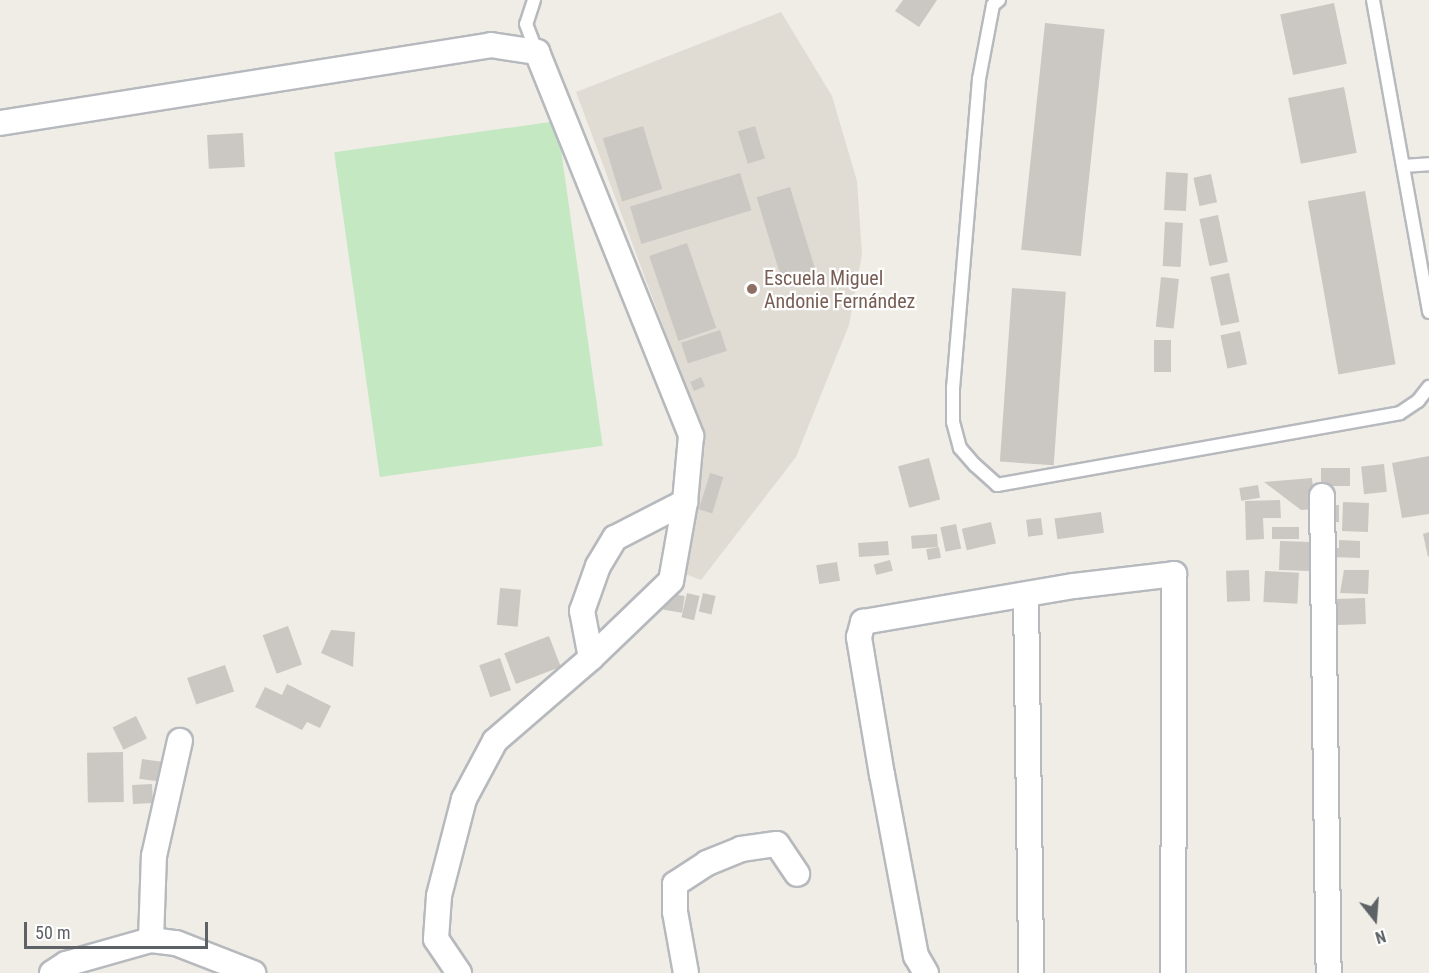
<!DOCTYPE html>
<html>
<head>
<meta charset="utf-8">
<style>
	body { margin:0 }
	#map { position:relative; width:1429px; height:973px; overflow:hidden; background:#f0ede6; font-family:"Roboto Condensed",sans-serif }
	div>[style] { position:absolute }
	.education>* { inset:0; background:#e0dcd4 }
	.green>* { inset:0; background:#c3e8c2; transform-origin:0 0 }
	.building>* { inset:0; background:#cbc8c3; transform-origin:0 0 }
	.roads { filter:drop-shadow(2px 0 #b6b9bd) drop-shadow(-2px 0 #b6b9bd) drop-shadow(0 2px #b6b9bd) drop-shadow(0 -2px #b6b9bd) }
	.service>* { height:12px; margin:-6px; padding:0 6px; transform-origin:6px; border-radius:6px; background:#fff }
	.minor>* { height:24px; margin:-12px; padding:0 12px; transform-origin:12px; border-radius:12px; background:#fff }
	.dots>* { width:16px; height:16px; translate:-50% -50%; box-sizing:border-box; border:3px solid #fff; border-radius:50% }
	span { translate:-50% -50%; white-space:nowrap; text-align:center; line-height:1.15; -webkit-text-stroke:4.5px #fff; paint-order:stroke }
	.education-label { font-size:20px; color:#785e54 }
	.left { translate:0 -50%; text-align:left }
	.north { position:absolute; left:1345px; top:889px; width:60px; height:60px; -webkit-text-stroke:4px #fff; paint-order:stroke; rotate:163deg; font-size:16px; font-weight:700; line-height:24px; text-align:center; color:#5d6267 }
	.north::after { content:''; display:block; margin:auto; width:21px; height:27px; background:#5d6267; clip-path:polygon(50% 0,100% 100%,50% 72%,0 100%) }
	.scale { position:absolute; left:24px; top:922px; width:184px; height:27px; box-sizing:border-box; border:3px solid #5d6267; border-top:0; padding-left:8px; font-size:18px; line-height:21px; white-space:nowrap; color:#5d6267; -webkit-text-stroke:4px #fff; paint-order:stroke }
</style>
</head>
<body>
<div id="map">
	<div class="education">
		<div style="clip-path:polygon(781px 12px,832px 96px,857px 181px,862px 254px,849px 325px,796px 457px,701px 580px,680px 572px,698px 438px,683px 380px,576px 92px)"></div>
	</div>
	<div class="green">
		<div style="left:557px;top:121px;width:328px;height:225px;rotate:82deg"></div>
	</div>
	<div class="building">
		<div style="clip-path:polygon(903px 0,937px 0,919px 27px,895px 11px)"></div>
		<div style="left:1334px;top:3px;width:62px;height:55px;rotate:78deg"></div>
		<div style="left:1045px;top:23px;width:60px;height:228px;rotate:6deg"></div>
		<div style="left:1344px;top:87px;width:67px;height:57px;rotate:79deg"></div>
		<div style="left:643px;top:126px;width:66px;height:42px;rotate:73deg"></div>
		<div style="left:755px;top:126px;width:34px;height:18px;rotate:73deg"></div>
		<div style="left:243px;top:133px;width:34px;height:36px;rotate:87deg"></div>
		<div style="left:1166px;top:172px;width:22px;height:38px;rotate:3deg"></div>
		<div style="left:740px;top:173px;width:39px;height:115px;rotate:73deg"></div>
		<div style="left:1211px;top:174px;width:29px;height:18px;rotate:78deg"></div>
		<div style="left:790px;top:187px;width:89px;height:35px;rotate:73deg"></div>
		<div style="left:1365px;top:191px;width:176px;height:58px;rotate:80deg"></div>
		<div style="left:1218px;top:215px;width:48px;height:19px;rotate:78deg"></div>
		<div style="left:1165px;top:222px;width:18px;height:44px;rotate:3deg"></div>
		<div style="left:687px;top:243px;width:90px;height:40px;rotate:71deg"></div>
		<div style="left:1229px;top:273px;width:50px;height:19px;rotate:78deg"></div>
		<div style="left:1161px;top:277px;width:18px;height:50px;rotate:6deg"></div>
		<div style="left:1012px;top:288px;width:54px;height:174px;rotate:4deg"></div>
		<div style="left:720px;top:330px;width:22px;height:41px;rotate:72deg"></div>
		<div style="left:1240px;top:331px;width:34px;height:20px;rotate:78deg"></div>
		<div style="left:1154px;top:340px;width:17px;height:32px"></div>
		<div style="left:701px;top:377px;width:10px;height:12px;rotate:66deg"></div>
		<div style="clip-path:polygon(1429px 456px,1429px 514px,1402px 518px,1392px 463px)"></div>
		<div style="left:929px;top:458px;width:43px;height:32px;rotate:75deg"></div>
		<div style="left:1384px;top:464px;width:28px;height:23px;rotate:84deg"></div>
		<div style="left:1321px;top:468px;width:29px;height:18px"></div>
		<div style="left:710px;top:473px;width:14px;height:38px;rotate:17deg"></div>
		<div style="clip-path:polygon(1312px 478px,1315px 509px,1301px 510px,1264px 482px)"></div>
		<div style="left:1258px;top:485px;width:13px;height:19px;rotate:81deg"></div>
		<div style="clip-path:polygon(1280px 500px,1281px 518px,1263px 518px,1264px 539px,1246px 540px,1245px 501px)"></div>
		<div style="left:1343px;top:502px;width:26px;height:29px;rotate:2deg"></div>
		<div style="left:1328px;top:505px;width:11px;height:17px"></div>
		<div style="left:1101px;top:512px;width:21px;height:47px;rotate:82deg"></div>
		<div style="left:1041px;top:518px;width:17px;height:15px;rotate:83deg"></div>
		<div style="left:991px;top:522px;width:22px;height:30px;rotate:77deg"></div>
		<div style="left:956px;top:524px;width:25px;height:16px;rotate:78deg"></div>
		<div style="left:1272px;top:527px;width:27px;height:12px"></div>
		<div style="clip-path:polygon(1429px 532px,1429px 556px,1428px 557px,1423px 534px)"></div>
		<div style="left:937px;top:534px;width:13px;height:26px;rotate:86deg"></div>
		<div style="clip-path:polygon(1339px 540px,1360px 541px,1360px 558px,1332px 557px,1332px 548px,1339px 548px)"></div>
		<div style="left:888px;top:541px;width:14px;height:30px;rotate:86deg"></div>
		<div style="left:1280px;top:541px;width:31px;height:29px;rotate:2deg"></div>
		<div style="left:939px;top:547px;width:11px;height:13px;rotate:80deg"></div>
		<div style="left:890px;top:560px;width:11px;height:17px;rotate:75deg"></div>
		<div style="left:837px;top:562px;width:19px;height:21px;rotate:81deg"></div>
		<div style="left:1249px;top:570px;width:31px;height:23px;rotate:88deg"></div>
		<div style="clip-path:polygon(1344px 570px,1369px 570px,1368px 594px,1340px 593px)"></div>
		<div style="left:1265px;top:571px;width:34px;height:31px;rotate:3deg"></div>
		<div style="left:500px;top:588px;width:21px;height:37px;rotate:5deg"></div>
		<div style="left:666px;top:593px;width:19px;height:17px;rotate:9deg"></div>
		<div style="left:687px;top:593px;width:13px;height:25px;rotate:13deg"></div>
		<div style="left:703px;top:593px;width:13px;height:19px;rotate:13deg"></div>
		<div style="left:1365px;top:598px;width:26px;height:28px;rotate:88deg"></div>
		<div style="left:288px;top:626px;width:41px;height:27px;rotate:70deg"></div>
		<div style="clip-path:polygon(331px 630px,355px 632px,353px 667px,321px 653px)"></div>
		<div style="left:549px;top:636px;width:33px;height:48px;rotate:69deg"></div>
		<div style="left:500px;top:658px;width:34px;height:22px;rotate:71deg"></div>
		<div style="left:225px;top:665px;width:28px;height:40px;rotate:71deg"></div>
		<div style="clip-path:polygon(287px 684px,331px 706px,320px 728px,307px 722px,302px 730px,255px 707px,265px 687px,282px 695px)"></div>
		<div style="left:136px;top:716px;width:25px;height:26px;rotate:64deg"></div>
		<div style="left:123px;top:752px;width:50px;height:36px;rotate:89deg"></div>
		<div style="left:142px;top:759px;width:22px;height:20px;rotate:8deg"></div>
		<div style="left:152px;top:784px;width:19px;height:20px;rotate:87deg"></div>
	</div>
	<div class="roads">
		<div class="service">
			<div style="left:534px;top:0;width:25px;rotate:108deg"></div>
			<div style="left:526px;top:24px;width:30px;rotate:69deg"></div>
			<div style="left:999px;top:0;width:8px;rotate:140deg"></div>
			<div style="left:993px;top:5px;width:75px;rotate:100.7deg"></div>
			<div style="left:979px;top:79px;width:309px;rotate:94.8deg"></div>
			<div style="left:953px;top:387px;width:35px;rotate:90deg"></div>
			<div style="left:953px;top:422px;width:27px;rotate:75deg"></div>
			<div style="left:960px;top:448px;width:23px;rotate:49deg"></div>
			<div style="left:975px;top:465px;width:30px;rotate:42deg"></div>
			<div style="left:997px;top:485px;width:409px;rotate:-10.1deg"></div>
			<div style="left:1400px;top:413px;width:22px;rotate:-34deg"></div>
			<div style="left:1418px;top:401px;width:18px;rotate:-52deg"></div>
			<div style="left:1373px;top:0;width:317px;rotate:79.8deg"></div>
			<div style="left:1403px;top:166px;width:26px;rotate:-4deg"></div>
		</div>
		<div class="minor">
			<div style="left:0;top:123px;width:497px;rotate:-9deg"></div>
			<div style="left:491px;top:45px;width:47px;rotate:8.7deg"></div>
			<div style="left:537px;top:52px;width:414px;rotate:68.1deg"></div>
			<div style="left:691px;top:436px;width:66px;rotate:95.2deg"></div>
			<div style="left:685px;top:502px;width:80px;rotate:100deg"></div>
			<div style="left:671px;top:581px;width:111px;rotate:136.1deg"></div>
			<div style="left:591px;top:658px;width:127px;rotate:139.2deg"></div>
			<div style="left:495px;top:741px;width:66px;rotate:118.1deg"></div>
			<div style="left:464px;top:799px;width:100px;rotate:104.5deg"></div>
			<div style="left:439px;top:896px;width:43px;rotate:94deg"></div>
			<div style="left:436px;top:939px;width:41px;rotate:55.9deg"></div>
			<div style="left:1322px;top:496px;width:477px;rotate:89.2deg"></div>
			<div style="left:1026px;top:597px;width:376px;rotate:89.2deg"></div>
			<div style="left:591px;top:658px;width:48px;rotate:-100.8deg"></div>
			<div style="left:582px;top:611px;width:48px;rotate:-70.4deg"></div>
			<div style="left:598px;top:566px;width:33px;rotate:-59deg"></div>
			<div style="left:615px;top:538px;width:79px;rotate:-27.2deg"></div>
			<div style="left:151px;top:940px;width:84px;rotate:-88deg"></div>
			<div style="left:154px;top:856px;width:118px;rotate:-77.3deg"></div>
			<div style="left:52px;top:973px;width:17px;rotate:-33deg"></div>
			<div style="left:66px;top:964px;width:88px;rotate:-15.8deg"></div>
			<div style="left:151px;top:940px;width:25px;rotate:7deg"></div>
			<div style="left:176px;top:943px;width:83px;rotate:21.3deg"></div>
			<div style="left:686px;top:973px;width:62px;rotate:-100.2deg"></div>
			<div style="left:675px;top:912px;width:28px;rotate:-90deg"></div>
			<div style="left:675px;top:884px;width:38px;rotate:-33deg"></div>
			<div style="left:707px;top:863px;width:37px;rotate:-22deg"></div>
			<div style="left:741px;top:849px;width:36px;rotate:-8deg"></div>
			<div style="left:777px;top:844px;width:36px;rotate:56deg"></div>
			<div style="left:926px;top:973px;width:20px;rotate:-120deg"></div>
			<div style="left:916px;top:956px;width:184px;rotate:-100.6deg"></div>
			<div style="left:882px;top:775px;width:140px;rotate:-99.5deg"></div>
			<div style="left:859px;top:637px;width:16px;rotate:-75deg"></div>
			<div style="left:863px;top:622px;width:214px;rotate:-9.7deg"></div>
			<div style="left:1074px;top:586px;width:101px;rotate:-6.8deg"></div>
			<div style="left:1174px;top:574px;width:399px;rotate:90.1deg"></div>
		</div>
	</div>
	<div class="dots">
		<div style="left:752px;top:289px;background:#8d6e63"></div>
	</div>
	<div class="education-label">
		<span class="left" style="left:764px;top:290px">Escuela Miguel<br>Andonie Fernández</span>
	</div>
	<div class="north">N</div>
	<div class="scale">50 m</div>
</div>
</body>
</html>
